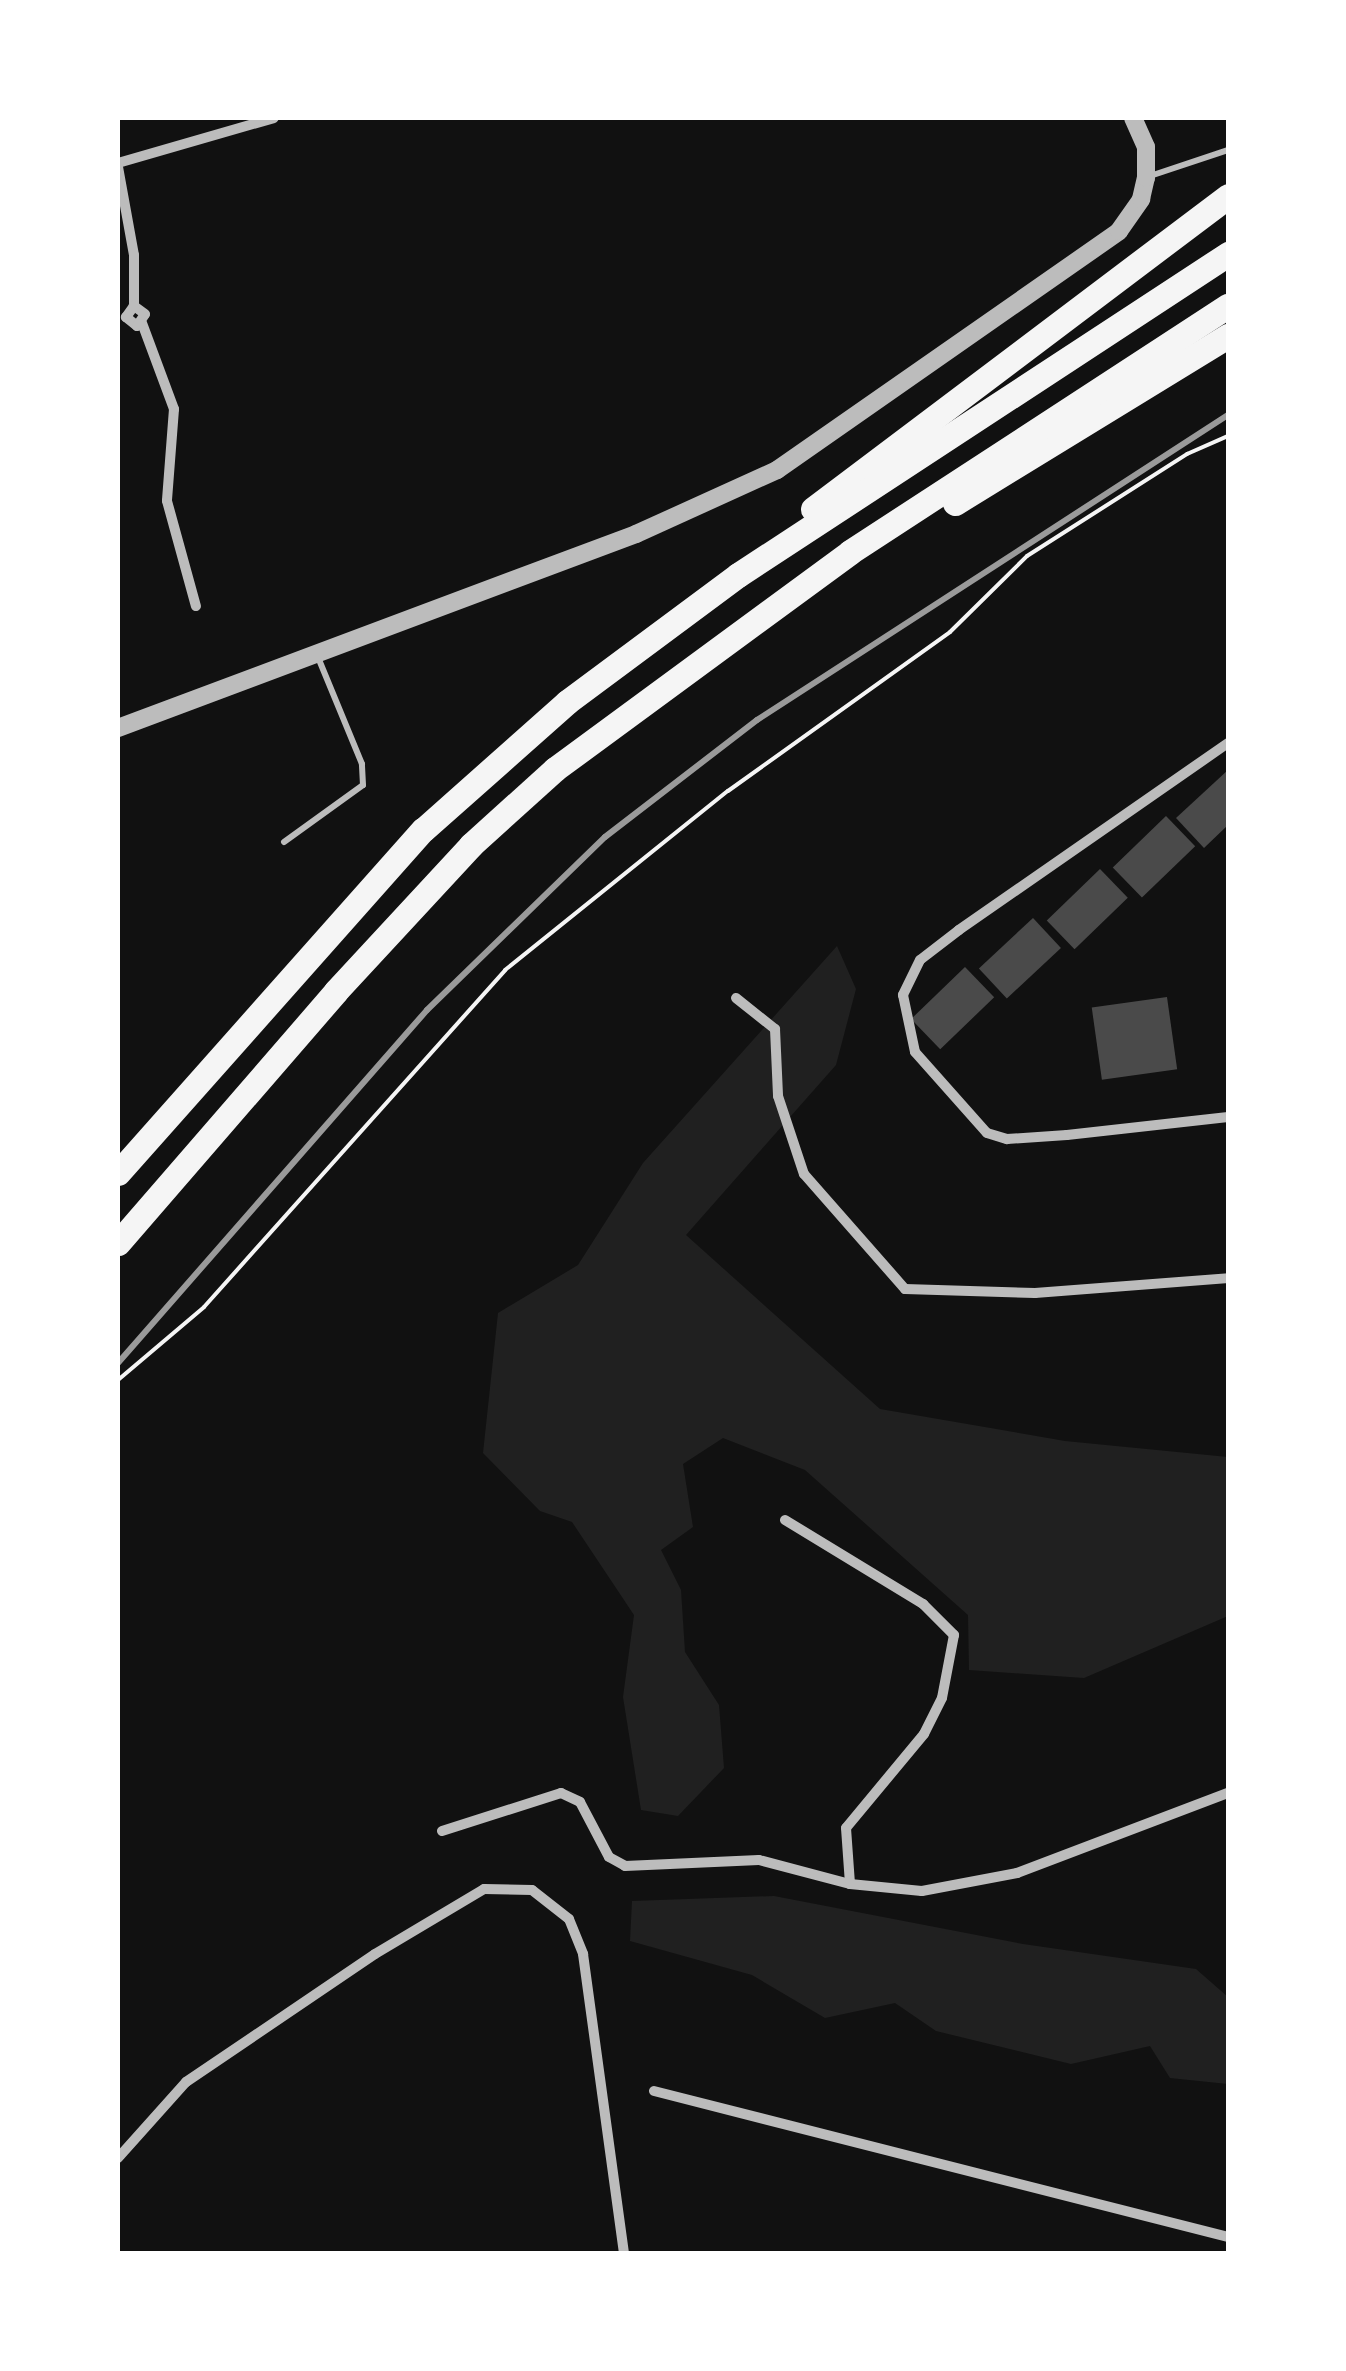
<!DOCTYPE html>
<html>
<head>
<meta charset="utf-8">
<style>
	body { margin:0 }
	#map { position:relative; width:1346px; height:2371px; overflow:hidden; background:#111; font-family:Overpass,sans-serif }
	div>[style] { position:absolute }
	.green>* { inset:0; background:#202020 }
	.building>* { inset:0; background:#4a4a4a; transform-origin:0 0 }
	.path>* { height:4px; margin:-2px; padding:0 2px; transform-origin:2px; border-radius:2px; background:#f5f5f5 }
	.service>* { height:6px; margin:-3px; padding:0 3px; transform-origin:3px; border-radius:3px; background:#bcbcbc }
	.minor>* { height:10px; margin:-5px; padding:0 5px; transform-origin:5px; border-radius:5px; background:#bcbcbc }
	.tertiary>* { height:18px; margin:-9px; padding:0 9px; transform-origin:9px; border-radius:9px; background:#bcbcbc }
	.motorway>* { height:25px; margin:-12.5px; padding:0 12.5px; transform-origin:12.5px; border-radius:12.5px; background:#f5f5f5 }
	.rail>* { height:6px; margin:-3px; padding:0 3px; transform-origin:3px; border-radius:3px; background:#9a9a9a }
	span { translate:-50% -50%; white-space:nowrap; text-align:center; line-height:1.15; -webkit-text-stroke:9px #fff; paint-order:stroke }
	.frame { position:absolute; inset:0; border:120px solid #fff; pointer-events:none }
</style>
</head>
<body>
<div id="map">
	<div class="green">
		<div style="clip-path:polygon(837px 946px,856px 989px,836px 1065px,686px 1235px,880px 1409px,1065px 1441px,1228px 1457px,1228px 1616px,1084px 1678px,969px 1670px,968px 1615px,805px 1470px,723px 1438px,683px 1464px,693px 1527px,661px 1550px,681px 1590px,685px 1652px,719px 1705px,724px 1768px,678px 1816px,641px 1810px,623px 1697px,634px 1615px,572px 1522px,540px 1511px,483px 1453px,498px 1313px,578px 1265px,643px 1163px)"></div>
		<div style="clip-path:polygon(774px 1896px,1023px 1944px,1196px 1969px,1228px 1997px,1228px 2084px,1170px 2078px,1150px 2046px,1071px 2064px,936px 2031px,895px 2003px,825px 2018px,752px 1975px,630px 1941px,632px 1901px)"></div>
	</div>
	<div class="building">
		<div style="clip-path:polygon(1228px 770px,1228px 825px,1204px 848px,1176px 818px)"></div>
		<div style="left:1166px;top:816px;width:42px;height:74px;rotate:46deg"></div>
		<div style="left:1100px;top:869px;width:40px;height:74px;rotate:46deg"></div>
		<div style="left:1033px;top:918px;width:41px;height:74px;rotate:47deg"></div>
		<div style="left:965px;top:967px;width:42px;height:75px;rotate:46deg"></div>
		<div style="left:1167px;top:997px;width:73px;height:76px;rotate:82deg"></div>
	</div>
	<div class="path">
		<div style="left:118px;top:1380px;width:113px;rotate:-40.3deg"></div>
		<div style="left:204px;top:1307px;width:452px;rotate:-48.2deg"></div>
		<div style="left:505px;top:970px;width:286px;rotate:-38.8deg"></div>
		<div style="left:728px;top:791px;width:273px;rotate:-35.6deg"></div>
		<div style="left:950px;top:632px;width:108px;rotate:-44.6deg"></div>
		<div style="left:1027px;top:556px;width:190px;rotate:-32.5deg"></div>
		<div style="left:1187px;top:454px;width:45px;rotate:-23.7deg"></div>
	</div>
	<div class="service">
		<div style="left:1147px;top:177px;width:85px;rotate:-18.4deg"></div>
		<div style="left:284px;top:842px;width:97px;rotate:-35.8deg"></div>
		<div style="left:363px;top:785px;width:21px;rotate:-93deg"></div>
		<div style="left:362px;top:764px;width:116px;rotate:-112.4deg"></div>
	</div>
	<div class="minor">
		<div style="left:118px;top:163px;width:162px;rotate:-16.1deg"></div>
		<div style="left:118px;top:167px;width:89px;rotate:79.7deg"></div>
		<div style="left:134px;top:255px;width:51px;rotate:90deg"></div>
		<div style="left:134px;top:306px;width:14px;rotate:126deg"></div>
		<div style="left:126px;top:317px;width:14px;rotate:39deg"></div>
		<div style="left:137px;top:326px;width:14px;rotate:-56deg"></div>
		<div style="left:145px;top:314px;width:14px;rotate:-144deg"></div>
		<div style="left:142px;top:323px;width:92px;rotate:69.6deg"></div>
		<div style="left:174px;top:409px;width:92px;rotate:94.4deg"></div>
		<div style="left:167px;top:501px;width:109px;rotate:74.6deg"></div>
		<div style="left:1228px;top:743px;width:328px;rotate:145.2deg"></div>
		<div style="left:959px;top:930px;width:49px;rotate:142.4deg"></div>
		<div style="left:920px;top:960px;width:39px;rotate:116deg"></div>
		<div style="left:903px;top:995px;width:58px;rotate:78.1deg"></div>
		<div style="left:915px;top:1052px;width:108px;rotate:48.4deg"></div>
		<div style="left:987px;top:1133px;width:21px;rotate:17deg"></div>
		<div style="left:1007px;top:1139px;width:60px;rotate:-3.8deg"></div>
		<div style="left:1067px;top:1135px;width:162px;rotate:-6.4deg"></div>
		<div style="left:736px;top:998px;width:50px;rotate:38.5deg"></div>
		<div style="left:775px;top:1029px;width:67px;rotate:87.4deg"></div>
		<div style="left:778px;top:1096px;width:82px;rotate:71.6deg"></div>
		<div style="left:804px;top:1174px;width:153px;rotate:48.7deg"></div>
		<div style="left:905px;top:1289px;width:130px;rotate:1.8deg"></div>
		<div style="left:1035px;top:1293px;width:194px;rotate:-4.4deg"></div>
		<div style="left:785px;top:1520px;width:162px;rotate:31.3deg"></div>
		<div style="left:923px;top:1604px;width:44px;rotate:45deg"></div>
		<div style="left:954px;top:1635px;width:64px;rotate:100.8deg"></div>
		<div style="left:942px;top:1698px;width:40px;rotate:116.6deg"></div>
		<div style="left:924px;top:1734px;width:122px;rotate:129.7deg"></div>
		<div style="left:846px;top:1828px;width:56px;rotate:85.9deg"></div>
		<div style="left:442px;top:1831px;width:125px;rotate:-17.7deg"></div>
		<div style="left:561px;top:1793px;width:21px;rotate:25deg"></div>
		<div style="left:580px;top:1802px;width:62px;rotate:62.2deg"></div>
		<div style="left:609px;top:1857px;width:18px;rotate:29deg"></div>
		<div style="left:625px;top:1866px;width:134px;rotate:-2.6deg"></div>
		<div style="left:759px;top:1860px;width:94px;rotate:14.8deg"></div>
		<div style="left:850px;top:1884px;width:72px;rotate:5.6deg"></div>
		<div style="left:922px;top:1891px;width:97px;rotate:-10.7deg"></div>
		<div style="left:1017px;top:1873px;width:226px;rotate:-20.8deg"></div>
		<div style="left:654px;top:2091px;width:592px;rotate:14.27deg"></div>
		<div style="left:118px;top:2158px;width:102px;rotate:-48.2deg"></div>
		<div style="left:186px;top:2082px;width:228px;rotate:-34.1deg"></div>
		<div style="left:375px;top:1954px;width:127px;rotate:-30.8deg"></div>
		<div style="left:484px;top:1889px;width:48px;rotate:1.2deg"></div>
		<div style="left:532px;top:1890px;width:47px;rotate:38.1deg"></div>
		<div style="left:569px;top:1919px;width:38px;rotate:68deg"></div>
		<div style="left:583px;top:1954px;width:303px;rotate:82.2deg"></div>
	</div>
	<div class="tertiary">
		<div style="left:118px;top:728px;width:553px;rotate:-20.53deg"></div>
		<div style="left:636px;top:534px;width:155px;rotate:-24.4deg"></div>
		<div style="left:777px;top:470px;width:417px;rotate:-34.9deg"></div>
		<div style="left:1119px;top:231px;width:39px;rotate:-55deg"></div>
		<div style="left:1141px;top:199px;width:22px;rotate:-77deg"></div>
		<div style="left:1146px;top:178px;width:31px;rotate:-90deg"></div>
		<div style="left:1146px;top:147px;width:32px;rotate:-114deg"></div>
	</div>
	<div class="motorway">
		<div style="left:955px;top:503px;width:320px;rotate:-31.5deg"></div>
		<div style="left:813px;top:509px;width:520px;rotate:-37.02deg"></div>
		<div style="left:118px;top:1173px;width:459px;rotate:-48.4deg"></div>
		<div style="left:423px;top:830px;width:193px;rotate:-41.6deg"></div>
		<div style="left:567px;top:702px;width:213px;rotate:-36.6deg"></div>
		<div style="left:738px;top:575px;width:586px;rotate:-33.23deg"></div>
		<div style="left:118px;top:1243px;width:333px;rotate:-49.1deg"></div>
		<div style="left:336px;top:991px;width:199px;rotate:-47.2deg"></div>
		<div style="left:471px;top:845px;width:113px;rotate:-42.1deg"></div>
		<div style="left:555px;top:769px;width:366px;rotate:-36.3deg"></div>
		<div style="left:850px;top:552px;width:451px;rotate:-33.1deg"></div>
	</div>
	<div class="rail">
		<div style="left:118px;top:1363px;width:469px;rotate:-48.8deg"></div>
		<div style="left:427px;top:1010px;width:248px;rotate:-44.2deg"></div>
		<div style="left:605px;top:837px;width:192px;rotate:-37.6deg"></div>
		<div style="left:757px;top:720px;width:561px;rotate:-32.93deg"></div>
	</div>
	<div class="frame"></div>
</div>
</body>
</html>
